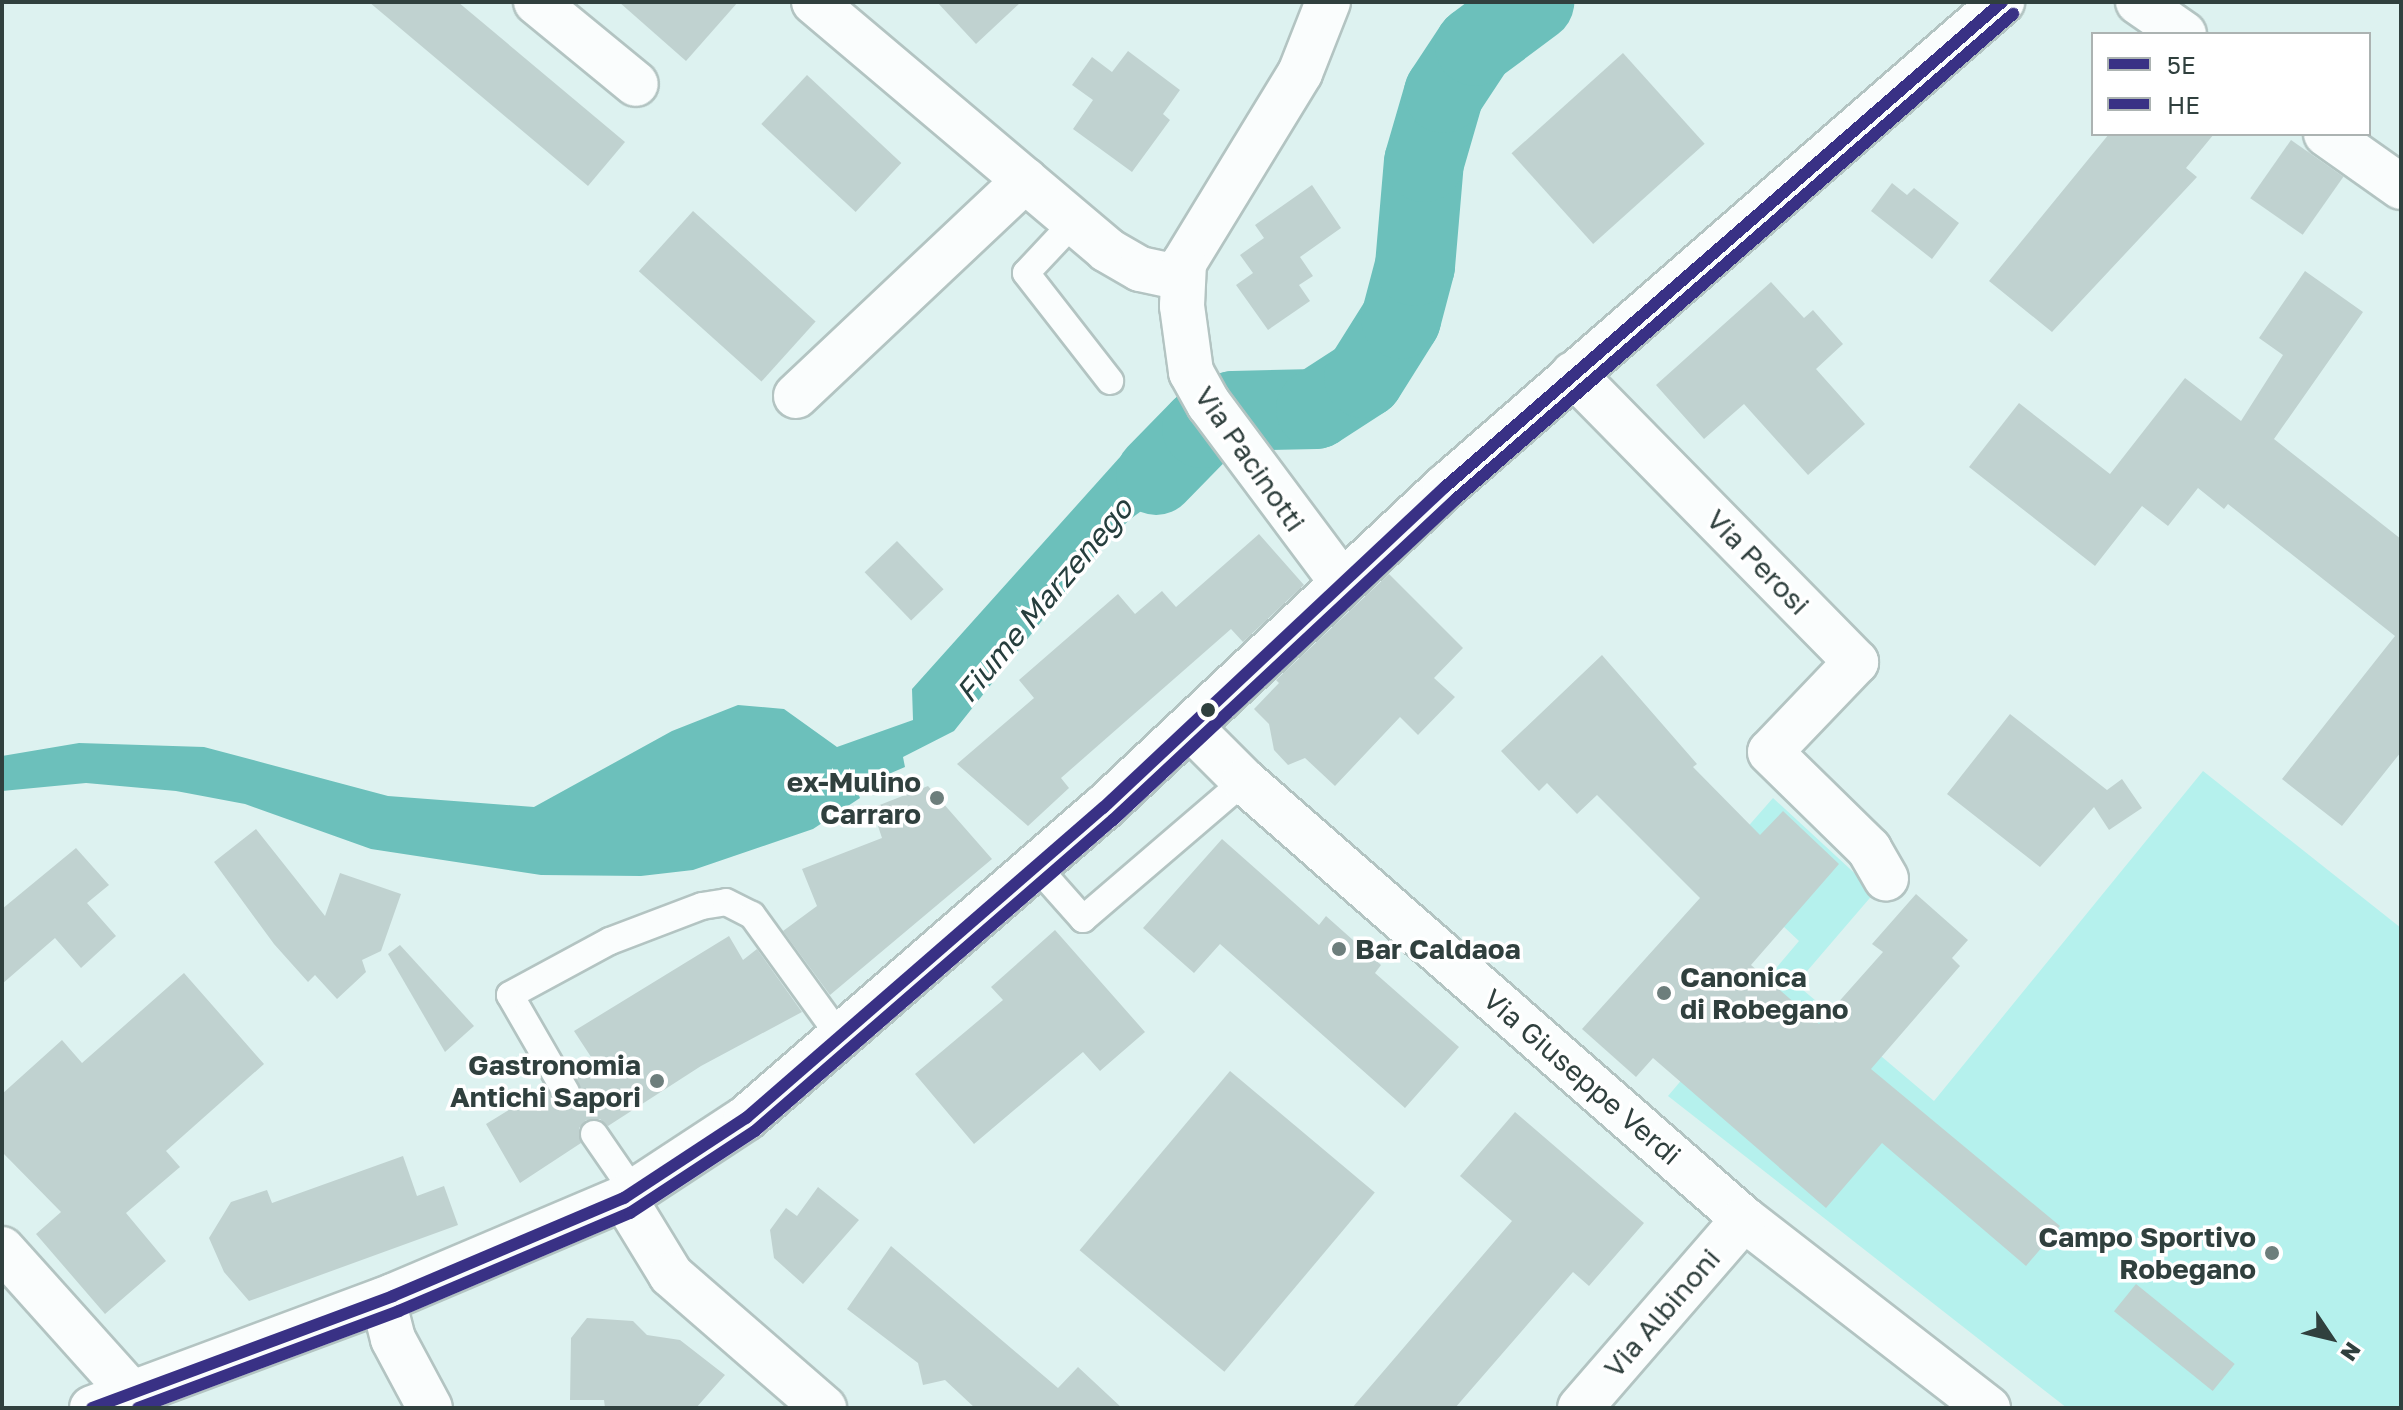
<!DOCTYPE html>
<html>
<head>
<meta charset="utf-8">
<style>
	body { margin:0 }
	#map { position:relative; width:2403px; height:1410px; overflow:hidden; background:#ddf2f0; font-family:"Golos Text",sans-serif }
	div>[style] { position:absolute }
	.green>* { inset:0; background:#b5f1ed }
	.water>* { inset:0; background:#6cc0bb }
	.river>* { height:80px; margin:-40px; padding:0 40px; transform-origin:40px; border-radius:40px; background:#6cc0bb }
	.building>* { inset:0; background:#c0d2d0; transform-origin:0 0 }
	.roads { filter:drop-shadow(2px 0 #b3c4c2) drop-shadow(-2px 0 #b3c4c2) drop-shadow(0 2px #b3c4c2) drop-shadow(0 -2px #b3c4c2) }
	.service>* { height:26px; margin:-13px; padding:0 13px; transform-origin:13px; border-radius:13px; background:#fafdfd }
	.minor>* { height:44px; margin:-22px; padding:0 22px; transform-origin:22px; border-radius:22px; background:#fafdfd }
	.secondary>* { height:44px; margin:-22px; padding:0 22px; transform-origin:22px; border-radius:22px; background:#fafdfd }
	.bus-1>* { height:12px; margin:-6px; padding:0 6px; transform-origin:6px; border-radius:6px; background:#393185 }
	.bus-2>* { height:12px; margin:-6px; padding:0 6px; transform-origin:6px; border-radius:6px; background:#393185 }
	.dots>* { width:22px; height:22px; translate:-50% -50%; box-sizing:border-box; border:4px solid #fff; border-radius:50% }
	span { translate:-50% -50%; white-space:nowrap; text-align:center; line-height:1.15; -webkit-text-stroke:7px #fff; paint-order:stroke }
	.street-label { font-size:28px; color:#30403e }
	.poi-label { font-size:28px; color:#30403e; font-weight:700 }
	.right { translate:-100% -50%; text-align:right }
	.left { translate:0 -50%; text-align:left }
	.water-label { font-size:30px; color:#263e3d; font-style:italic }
	.frame { position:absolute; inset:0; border:4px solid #30403e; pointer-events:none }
	.legend { position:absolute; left:2091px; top:32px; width:280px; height:104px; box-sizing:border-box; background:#fff; border:2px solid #acb3b2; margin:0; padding:10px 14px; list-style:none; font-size:24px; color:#30403e }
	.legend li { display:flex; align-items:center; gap:16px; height:40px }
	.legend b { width:40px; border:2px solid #acb3b2 }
	.north { position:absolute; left:2291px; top:1298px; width:80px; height:80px; -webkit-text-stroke:6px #fff; paint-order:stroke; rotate:125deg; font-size:22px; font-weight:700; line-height:32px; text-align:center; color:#30403e }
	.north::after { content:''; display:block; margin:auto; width:28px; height:36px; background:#30403e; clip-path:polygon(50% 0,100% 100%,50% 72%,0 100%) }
</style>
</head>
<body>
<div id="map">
	<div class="green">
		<div style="clip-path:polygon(2203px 771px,2401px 928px,2401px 1408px,2067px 1408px,1668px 1096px,1799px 941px,1716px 863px,1773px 798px,1875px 892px,1796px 984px,1934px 1101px)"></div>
	</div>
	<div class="water">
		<div style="clip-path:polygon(1176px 409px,1202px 428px,1218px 455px,1129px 520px,1088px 563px,954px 731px,903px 757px,905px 767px,856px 788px,860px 798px,813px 829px,693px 870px,641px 876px,541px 875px,371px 849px,245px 804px,176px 791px,86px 783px,2px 791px,2px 756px,79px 743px,204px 747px,388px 796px,534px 807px,672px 731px,738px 705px,784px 709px,837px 747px,913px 720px,912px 689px,1129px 447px)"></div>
	</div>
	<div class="river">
		<div style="left:1156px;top:475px;width:66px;rotate:-45.6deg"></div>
		<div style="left:1202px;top:428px;width:35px;rotate:-29deg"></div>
		<div style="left:1233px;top:411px;width:83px;rotate:-1.4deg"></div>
		<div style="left:1316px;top:409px;width:57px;rotate:-32.9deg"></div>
		<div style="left:1364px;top:378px;width:70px;rotate:-57.9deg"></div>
		<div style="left:1401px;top:319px;width:55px;rotate:-75.2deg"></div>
		<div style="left:1415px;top:266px;width:104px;rotate:-85.1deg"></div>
		<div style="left:1424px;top:162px;width:72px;rotate:-73.8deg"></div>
		<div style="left:1444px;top:93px;width:56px;rotate:-56.6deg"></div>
		<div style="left:1475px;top:46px;width:74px;rotate:-36.7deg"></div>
	</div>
	<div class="building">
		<div style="clip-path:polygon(369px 2px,458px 2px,625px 142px,588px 186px)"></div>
		<div style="clip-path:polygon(619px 2px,738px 2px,686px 61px)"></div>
		<div style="clip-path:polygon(937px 2px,1021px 2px,976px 44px)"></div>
		<div style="clip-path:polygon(1128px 51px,1180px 90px,1163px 114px,1170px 120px,1132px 172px,1073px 129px,1093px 100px,1072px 85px,1092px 57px,1112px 72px)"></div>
		<div style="left:1623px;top:53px;width:122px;height:150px;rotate:48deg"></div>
		<div style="left:807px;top:75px;width:129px;height:67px;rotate:43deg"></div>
		<div style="clip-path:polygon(2109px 134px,2214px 134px,2186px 168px,2197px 177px,2052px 332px,1989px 281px)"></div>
		<div style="left:2291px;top:140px;width:64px;height:71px;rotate:35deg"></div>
		<div style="clip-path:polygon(1892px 183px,1907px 195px,1914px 188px,1959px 223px,1932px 259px,1871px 211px)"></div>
		<div style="clip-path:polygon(1312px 185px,1341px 228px,1300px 257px,1313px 276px,1299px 285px,1310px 301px,1268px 330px,1236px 285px,1253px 273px,1240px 255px,1264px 238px,1255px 225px)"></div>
		<div style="left:693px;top:211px;width:165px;height:81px;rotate:42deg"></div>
		<div style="clip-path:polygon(2305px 271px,2363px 312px,2274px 439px,2401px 539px,2401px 752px,2342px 826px,2282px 779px,2395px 636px,2228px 504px,2224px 509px,2198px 488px,2168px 526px,2142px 506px,2095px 566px,1969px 467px,2019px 403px,2110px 474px,2185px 378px,2241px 421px,2283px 355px,2259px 338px)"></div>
		<div style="clip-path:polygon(1771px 282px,1804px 318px,1813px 310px,1843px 344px,1816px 369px,1865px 424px,1808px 475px,1744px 404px,1704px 439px,1656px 385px)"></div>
		<div style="clip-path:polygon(1259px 534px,1304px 585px,1243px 642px,1231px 629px,1061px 778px,1069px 788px,1028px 826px,957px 764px,1034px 698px,1019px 680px,1118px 594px,1135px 614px,1162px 591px,1176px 607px)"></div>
		<div style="left:897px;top:541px;width:67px;height:45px;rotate:46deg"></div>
		<div style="clip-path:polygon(1389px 574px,1463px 648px,1434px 678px,1455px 697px,1418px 735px,1400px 717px,1335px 786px,1305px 758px,1288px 765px,1274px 750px,1269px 724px,1254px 709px,1279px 683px,1276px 680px)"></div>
		<div style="clip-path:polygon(1602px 655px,1697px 764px,1693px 767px,1760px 835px,1783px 811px,1839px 864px,1751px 965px,1819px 1024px,1883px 952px,1872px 944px,1916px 894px,1968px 940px,1952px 958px,1960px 966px,1871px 1069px,2060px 1226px,2026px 1266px,1882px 1143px,1826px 1208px,1653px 1058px,1636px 1077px,1582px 1029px,1700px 898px,1597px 795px,1577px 814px,1547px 783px,1539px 791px,1501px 751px)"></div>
		<div style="clip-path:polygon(2010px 714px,2107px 790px,2122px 779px,2142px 808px,2109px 830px,2094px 807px,2040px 867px,1947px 794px)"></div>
		<div style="clip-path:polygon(928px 786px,992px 859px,830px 995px,783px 931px,817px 906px,802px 869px,882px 838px,872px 808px)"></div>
		<div style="clip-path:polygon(256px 829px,325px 916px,340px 873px,401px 894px,381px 951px,362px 960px,366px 972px,337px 999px,315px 975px,308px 982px,274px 944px,214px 862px)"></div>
		<div style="clip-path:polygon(1222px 839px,1319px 925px,1326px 916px,1381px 965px,1375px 973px,1459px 1047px,1405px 1108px,1220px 944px,1194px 973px,1143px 928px)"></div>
		<div style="clip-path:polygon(76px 848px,109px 885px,87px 903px,116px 936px,81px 968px,55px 938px,2px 984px,2px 909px)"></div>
		<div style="clip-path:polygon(1055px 930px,1145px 1032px,1100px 1071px,1083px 1052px,974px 1144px,915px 1074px,1003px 1000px,991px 987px)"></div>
		<div style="clip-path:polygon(729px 936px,743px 960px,757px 949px,802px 1012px,701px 1066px,608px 1126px,600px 1119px,586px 1120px,579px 1128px,581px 1143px,520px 1183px,486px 1124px,545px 1088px,557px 1105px,575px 1105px,582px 1091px,572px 1071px,593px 1060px,574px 1031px)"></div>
		<div style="clip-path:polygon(400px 945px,474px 1026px,445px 1052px,388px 954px)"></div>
		<div style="clip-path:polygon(184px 973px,264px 1064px,166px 1151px,180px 1167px,126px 1213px,166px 1261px,105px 1314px,36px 1234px,61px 1212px,2px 1152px,2px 1094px,62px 1040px,82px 1063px)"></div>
		<div style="left:1230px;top:1071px;width:189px;height:234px;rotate:40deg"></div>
		<div style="clip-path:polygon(1515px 1112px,1644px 1223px,1589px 1286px,1573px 1272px,1455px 1408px,1352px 1408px,1512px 1221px,1460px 1176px)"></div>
		<div style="clip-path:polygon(403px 1156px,417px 1196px,444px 1186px,458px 1225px,249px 1301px,224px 1272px,209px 1238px,231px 1202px,267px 1190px,272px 1203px)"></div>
		<div style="clip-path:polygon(818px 1187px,859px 1220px,803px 1284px,774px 1258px,770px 1230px,786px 1208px,797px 1216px)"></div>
		<div style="clip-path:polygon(891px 1246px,1058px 1388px,1078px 1367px,1122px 1408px,975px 1408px,945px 1380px,923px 1385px,918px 1363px,847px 1309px)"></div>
		<div style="left:2136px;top:1284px;width:127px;height:35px;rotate:39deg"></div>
		<div style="clip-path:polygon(587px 1318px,633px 1321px,647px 1335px,680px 1340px,725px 1375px,696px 1408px,605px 1408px,604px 1400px,570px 1400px,571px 1338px)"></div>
	</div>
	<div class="roads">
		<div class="service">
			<div style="left:1072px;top:224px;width:67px;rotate:133.2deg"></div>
			<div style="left:1026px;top:273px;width:137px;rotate:52.1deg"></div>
			<div style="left:1036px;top:866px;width:71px;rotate:48.4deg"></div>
			<div style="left:1083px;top:919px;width:212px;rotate:-40.6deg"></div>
			<div style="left:566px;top:1092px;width:112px;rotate:-120deg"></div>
			<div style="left:510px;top:995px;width:114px;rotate:-28.4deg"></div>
			<div style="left:610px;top:941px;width:98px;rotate:-20.8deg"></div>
			<div style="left:702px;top:906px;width:24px;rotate:-9deg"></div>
			<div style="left:726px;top:902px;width:29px;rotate:27deg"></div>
			<div style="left:752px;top:915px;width:152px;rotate:54.1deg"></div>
			<div style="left:594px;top:1134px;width:70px;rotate:55.4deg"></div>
		</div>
		<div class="minor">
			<div style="left:536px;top:2px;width:129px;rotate:39.4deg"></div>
			<div style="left:814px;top:2px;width:384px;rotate:40.2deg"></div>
			<div style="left:1107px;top:250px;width:38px;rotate:30deg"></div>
			<div style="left:1140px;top:269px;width:43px;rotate:12.1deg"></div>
			<div style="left:1328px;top:2px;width:76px;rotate:111.5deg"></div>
			<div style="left:1300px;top:73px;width:223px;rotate:121.4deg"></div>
			<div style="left:1184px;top:263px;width:43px;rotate:92.7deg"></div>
			<div style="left:1182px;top:306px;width:67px;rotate:82.2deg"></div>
			<div style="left:1191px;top:372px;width:37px;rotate:61deg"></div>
			<div style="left:1209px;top:404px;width:221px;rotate:53.3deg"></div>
			<div style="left:2138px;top:2px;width:56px;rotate:34.8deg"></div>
			<div style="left:2326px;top:134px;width:92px;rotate:35.2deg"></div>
			<div style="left:1573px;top:374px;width:404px;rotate:45.5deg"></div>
			<div style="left:1856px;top:662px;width:124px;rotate:133.7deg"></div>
			<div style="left:1770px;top:752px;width:139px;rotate:44.4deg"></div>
			<div style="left:1869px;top:849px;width:34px;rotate:60deg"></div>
			<div style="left:796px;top:396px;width:315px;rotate:-43.3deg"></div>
			<div style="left:1191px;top:728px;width:75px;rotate:45deg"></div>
			<div style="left:1244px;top:781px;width:665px;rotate:41.22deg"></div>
			<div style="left:1744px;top:1219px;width:309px;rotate:37.8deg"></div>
			<div style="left:624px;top:1198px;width:90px;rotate:58.6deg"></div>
			<div style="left:671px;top:1275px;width:203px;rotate:41deg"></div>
			<div style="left:2px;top:1249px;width:193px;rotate:48.1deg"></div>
			<div style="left:383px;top:1300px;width:40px;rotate:75.6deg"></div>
			<div style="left:393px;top:1339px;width:78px;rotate:61.8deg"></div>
			<div style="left:1580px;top:1408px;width:250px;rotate:-49.1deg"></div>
		</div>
		<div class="secondary">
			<div style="left:92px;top:1408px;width:321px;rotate:-20.4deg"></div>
			<div style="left:393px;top:1296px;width:251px;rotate:-23deg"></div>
			<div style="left:624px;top:1198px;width:146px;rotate:-33.3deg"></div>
			<div style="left:746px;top:1118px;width:473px;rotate:-41deg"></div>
			<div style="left:1103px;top:808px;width:469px;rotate:-43.2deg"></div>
			<div style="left:1445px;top:487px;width:739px;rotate:-41.05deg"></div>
		</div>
	</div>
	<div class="bus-1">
		<div style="left:92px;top:1408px;width:321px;rotate:-20.4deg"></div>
		<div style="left:393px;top:1296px;width:251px;rotate:-23deg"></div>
		<div style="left:624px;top:1198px;width:146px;rotate:-33.3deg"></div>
		<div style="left:746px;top:1118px;width:473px;rotate:-41deg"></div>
		<div style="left:1103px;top:808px;width:469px;rotate:-43.2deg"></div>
		<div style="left:1445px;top:487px;width:739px;rotate:-41.05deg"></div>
	</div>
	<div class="bus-2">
		<div style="left:138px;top:1408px;width:278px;rotate:-20.4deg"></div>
		<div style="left:399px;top:1311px;width:251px;rotate:-23deg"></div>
		<div style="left:630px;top:1213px;width:149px;rotate:-33.3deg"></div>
		<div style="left:755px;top:1131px;width:474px;rotate:-41deg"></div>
		<div style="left:1113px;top:820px;width:470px;rotate:-43.1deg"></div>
		<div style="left:1456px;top:499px;width:739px;rotate:-41.05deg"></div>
	</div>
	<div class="dots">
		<div style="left:1208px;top:710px;background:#30403e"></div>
		<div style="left:937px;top:798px;background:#6d7e7c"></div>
		<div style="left:1339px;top:949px;background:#6d7e7c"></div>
		<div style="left:1664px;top:993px;background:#6d7e7c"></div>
		<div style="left:657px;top:1081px;background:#6d7e7c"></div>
		<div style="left:2272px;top:1253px;background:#6d7e7c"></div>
	</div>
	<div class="street-label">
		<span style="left:1250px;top:459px;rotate:55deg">Via Pacinotti</span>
		<span style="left:1758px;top:562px;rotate:46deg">Via Perosi</span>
		<span style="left:1582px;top:1077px;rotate:41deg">Via Giuseppe Verdi</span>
		<span style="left:1662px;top:1313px;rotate:-49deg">Via Albinoni</span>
	</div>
	<div class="poi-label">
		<span class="right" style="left:921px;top:798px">ex-Mulino<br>Carraro</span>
		<span class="left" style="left:1355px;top:949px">Bar Caldaoa</span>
		<span class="left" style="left:1680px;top:993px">Canonica<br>di Robegano</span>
		<span class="right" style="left:641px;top:1081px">Gastronomia<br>Antichi Sapori</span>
		<span class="right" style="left:2256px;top:1253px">Campo Sportivo<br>Robegano</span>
	</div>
	<div class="water-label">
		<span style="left:1044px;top:600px;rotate:-50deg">Fiume Marzenego</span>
	</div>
	<div class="frame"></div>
	<ul class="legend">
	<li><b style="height:10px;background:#393185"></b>5E</li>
	<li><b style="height:10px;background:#393185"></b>HE</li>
	</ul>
	<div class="north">N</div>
</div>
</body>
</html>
